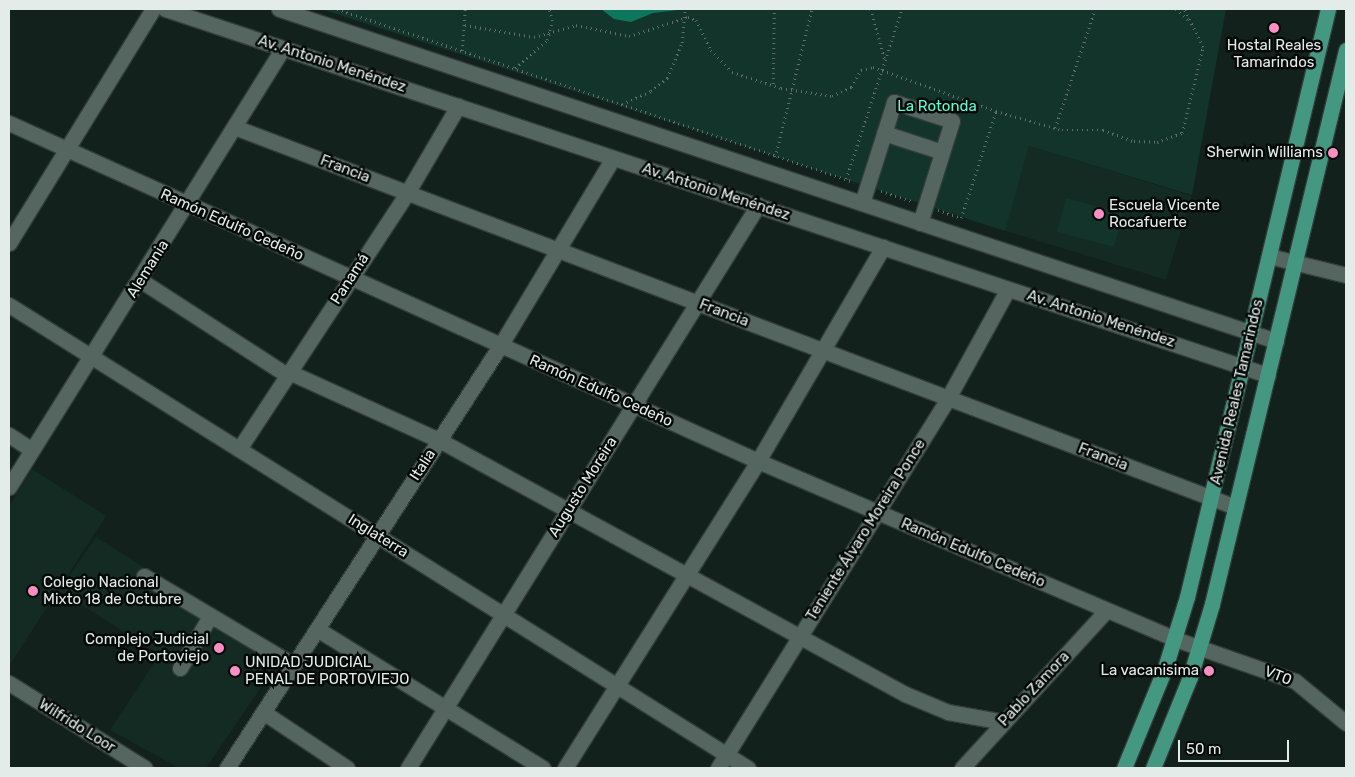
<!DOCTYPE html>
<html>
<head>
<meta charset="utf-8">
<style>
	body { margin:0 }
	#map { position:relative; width:1355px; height:777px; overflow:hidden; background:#12211c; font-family:Rubik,sans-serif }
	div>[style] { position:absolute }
	.built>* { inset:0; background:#142b24; transform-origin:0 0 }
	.green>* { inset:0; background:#12342a; transform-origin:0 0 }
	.water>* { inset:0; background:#0f765e }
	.path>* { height:2.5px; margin-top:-1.25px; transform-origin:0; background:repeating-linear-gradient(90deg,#616d69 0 1px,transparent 0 5px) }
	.roads { filter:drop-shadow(1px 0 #333c39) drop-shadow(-1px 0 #333c39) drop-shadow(0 1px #333c39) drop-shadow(0 -1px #333c39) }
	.minor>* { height:15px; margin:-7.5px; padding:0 7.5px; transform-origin:7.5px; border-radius:7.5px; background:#556560 }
	.major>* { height:15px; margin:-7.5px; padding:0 7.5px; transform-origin:7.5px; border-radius:7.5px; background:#449882 }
	.dots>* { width:14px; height:14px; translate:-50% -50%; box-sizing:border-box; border:2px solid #040907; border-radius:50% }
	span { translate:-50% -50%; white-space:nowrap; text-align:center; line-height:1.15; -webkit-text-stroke:5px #040907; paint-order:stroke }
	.poi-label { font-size:15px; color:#e3ece9 }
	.right { translate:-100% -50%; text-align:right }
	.left { translate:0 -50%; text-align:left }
	.street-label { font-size:15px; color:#e3ece9 }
	.park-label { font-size:15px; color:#5cfed3 }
	.frame { position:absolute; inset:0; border:10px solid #e3ece9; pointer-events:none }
	.scale { position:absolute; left:1178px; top:740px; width:111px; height:22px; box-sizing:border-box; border:2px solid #e3ece9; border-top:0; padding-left:6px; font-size:15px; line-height:18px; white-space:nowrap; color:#e3ece9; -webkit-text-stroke:4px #040907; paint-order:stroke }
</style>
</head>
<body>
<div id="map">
	<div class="built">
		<div style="left:1029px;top:146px;width:170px;height:88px;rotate:17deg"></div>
		<div style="clip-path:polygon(32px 469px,106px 516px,9px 666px,9px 506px)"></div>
		<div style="clip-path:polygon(96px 537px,283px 655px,206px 768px,179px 768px,110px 730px,160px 654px,59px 591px)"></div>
	</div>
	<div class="green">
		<div style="clip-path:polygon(321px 9px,1226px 9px,1192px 195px,1029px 146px,1005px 231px)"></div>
		<div style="left:1066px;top:198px;width:59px;height:35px;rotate:15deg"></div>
	</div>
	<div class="water">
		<div style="clip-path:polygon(601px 9px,629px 10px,686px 9px,653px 13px,631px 22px,614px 19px)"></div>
	</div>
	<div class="path">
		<div style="left:337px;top:9px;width:545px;rotate:18.5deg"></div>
		<div style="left:871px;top:9px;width:53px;rotate:74.6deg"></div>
		<div style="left:1176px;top:9px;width:18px;rotate:41deg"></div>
		<div style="left:465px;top:25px;width:70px;rotate:9.9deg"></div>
		<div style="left:534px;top:37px;width:44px;rotate:-15.9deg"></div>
		<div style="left:576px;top:25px;width:54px;rotate:11.7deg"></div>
		<div style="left:629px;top:36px;width:62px;rotate:-17.9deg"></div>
		<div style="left:688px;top:17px;width:9px;rotate:21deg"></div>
		<div style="left:696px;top:20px;width:34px;rotate:63deg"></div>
		<div style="left:711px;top:50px;width:30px;rotate:46deg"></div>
		<div style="left:732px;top:72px;width:52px;rotate:18.1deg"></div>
		<div style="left:781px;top:88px;width:52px;rotate:8.9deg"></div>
		<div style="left:832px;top:96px;width:21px;rotate:-25deg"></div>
		<div style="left:851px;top:87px;width:20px;rotate:-60deg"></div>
		<div style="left:861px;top:70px;width:12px;rotate:-14deg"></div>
		<div style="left:873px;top:67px;width:131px;rotate:19.7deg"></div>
		<div style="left:462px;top:51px;width:42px;rotate:-85.9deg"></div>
		<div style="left:515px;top:68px;width:43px;rotate:-41.2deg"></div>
		<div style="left:547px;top:40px;width:20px;rotate:-75deg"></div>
		<div style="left:552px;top:21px;width:12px;rotate:-104deg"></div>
		<div style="left:773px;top:84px;width:75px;rotate:-89.2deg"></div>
		<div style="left:622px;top:104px;width:32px;rotate:-24deg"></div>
		<div style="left:651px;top:91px;width:21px;rotate:-39deg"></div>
		<div style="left:667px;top:78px;width:38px;rotate:-67deg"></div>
		<div style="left:682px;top:43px;width:34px;rotate:-85deg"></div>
		<div style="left:1055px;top:128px;width:126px;rotate:-71.4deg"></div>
		<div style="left:775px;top:157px;width:153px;rotate:-76deg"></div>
		<div style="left:846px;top:179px;width:179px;rotate:-71.8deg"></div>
		<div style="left:881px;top:191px;width:32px;rotate:18deg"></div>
		<div style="left:938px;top:210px;width:24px;rotate:19deg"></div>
		<div style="left:961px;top:218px;width:113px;rotate:-71.9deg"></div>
		<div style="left:996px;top:111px;width:69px;rotate:16.1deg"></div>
		<div style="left:1062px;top:130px;width:41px"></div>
		<div style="left:1103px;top:130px;width:33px;rotate:20deg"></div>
		<div style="left:1134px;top:141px;width:23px;rotate:2deg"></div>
		<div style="left:1157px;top:142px;width:27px;rotate:-20deg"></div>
		<div style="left:1182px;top:133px;width:89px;rotate:-76.3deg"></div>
		<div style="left:1203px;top:47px;width:42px;rotate:-116.6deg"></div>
	</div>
	<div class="roads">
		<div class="minor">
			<div style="left:165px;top:9px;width:1162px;rotate:18.36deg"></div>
			<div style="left:279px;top:9px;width:1051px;rotate:18.42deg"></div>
			<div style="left:9px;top:123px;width:822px;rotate:24.29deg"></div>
			<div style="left:758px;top:461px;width:453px;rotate:23.1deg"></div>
			<div style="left:1175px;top:639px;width:127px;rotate:19.3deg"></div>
			<div style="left:1295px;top:681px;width:66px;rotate:39.5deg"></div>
			<div style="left:237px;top:128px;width:1068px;rotate:20.79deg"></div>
			<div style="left:884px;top:133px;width:61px;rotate:18.1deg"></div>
			<div style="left:862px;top:203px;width:106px;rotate:-72.4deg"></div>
			<div style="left:894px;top:102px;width:61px;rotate:18.1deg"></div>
			<div style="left:952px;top:121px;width:107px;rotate:107.4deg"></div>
			<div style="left:9px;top:243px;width:275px;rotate:-58.4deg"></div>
			<div style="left:1269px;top:256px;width:79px;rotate:13.9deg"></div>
			<div style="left:140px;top:280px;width:175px;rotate:32.9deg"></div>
			<div style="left:287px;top:375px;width:4px;rotate:-56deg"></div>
			<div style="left:289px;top:372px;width:165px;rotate:24.4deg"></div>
			<div style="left:439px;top:440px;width:531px;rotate:28.59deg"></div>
			<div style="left:905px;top:694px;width:47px;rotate:22.7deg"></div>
			<div style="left:948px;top:712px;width:57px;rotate:10.1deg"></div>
			<div style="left:9px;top:305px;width:872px;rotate:32.07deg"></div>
			<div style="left:9px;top:435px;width:27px;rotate:33deg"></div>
			<div style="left:239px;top:449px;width:306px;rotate:-56.7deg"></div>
			<div style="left:407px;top:193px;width:101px;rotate:-59.6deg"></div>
			<div style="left:9px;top:487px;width:517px;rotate:-58.03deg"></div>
			<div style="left:144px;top:576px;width:174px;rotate:30.7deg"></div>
			<div style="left:317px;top:629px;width:265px;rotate:31.6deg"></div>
			<div style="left:180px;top:668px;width:60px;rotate:-60deg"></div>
			<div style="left:9px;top:683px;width:160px;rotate:32deg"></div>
			<div style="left:263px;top:712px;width:101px;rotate:33.7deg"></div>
			<div style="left:227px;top:768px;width:503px;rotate:-57.1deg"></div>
			<div style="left:500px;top:346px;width:219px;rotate:-59deg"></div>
			<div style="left:408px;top:768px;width:663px;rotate:-58.13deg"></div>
			<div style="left:565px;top:768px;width:363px;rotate:-57.8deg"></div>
			<div style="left:758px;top:461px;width:248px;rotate:-59.7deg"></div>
			<div style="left:718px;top:768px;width:436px;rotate:-58.1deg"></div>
			<div style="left:948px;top:398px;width:124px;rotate:-61.2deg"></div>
			<div style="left:962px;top:768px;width:214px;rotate:-47.5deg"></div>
		</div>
		<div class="major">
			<div style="left:1124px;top:768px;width:108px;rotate:-67.7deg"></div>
			<div style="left:1165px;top:668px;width:74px;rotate:-72.8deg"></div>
			<div style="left:1187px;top:597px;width:605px;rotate:-76.52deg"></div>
			<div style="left:1153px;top:768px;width:98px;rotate:-67.9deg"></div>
			<div style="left:1190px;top:677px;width:76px;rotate:-73.2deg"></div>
			<div style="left:1212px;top:604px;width:570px;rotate:-76.4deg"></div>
		</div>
	</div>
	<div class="dots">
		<div style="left:1274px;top:28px;background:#fb8fc4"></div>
		<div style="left:1333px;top:153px;background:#fb8fc4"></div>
		<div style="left:1099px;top:214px;background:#fb8fc4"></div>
		<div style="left:33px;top:591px;background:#fb8fc4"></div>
		<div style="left:219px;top:648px;background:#fb8fc4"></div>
		<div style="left:235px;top:671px;background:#fb8fc4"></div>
		<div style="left:1209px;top:671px;background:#fb8fc4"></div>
	</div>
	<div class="poi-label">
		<span style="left:1274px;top:54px">Hostal Reales<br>Tamarindos</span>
		<span class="right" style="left:1323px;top:153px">Sherwin Williams</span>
		<span class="left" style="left:1109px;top:214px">Escuela Vicente<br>Rocafuerte</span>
		<span class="left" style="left:43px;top:591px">Colegio Nacional<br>Mixto 18 de Octubre</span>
		<span class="right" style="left:209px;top:648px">Complejo Judicial<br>de Portoviejo</span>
		<span class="left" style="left:245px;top:671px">UNIDAD JUDICIAL<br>PENAL DE PORTOVIEJO</span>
		<span class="right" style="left:1199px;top:671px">La vacanisima</span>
	</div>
	<div class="street-label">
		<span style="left:332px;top:64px;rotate:18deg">Av. Antonio Menéndez</span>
		<span style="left:345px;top:169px;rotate:21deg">Francia</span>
		<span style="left:716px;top:192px;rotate:18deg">Av. Antonio Menéndez</span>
		<span style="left:232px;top:225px;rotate:24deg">Ramón Edulfo Cedeño</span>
		<span style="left:148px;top:269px;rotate:-58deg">Alemania</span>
		<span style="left:350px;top:279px;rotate:-57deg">Panamá</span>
		<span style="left:724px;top:313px;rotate:21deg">Francia</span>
		<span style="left:1101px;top:319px;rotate:18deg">Av. Antonio Menéndez</span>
		<span style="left:601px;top:391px;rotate:24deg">Ramón Edulfo Cedeño</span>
		<span style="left:1237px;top:392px;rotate:-77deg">Avenida Reales Tamarindos</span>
		<span style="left:1103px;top:457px;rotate:21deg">Francia</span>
		<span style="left:423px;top:465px;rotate:-57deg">Italia</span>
		<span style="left:583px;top:487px;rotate:-58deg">Augusto Moreira</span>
		<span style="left:866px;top:530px;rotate:-58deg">Teniente Álvaro Moreira Ponce</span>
		<span style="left:378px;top:536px;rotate:32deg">Inglaterra</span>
		<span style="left:973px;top:553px;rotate:23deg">Ramón Edulfo Cedeño</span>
		<span style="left:1278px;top:676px;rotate:21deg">VT0</span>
		<span style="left:1034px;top:689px;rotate:-47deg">Pablo Zamora</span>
		<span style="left:77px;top:726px;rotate:32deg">Wilfrido Loor</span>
	</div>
	<div class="park-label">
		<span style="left:937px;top:107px">La Rotonda</span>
	</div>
	<div class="frame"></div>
	<div class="scale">50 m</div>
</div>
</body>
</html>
